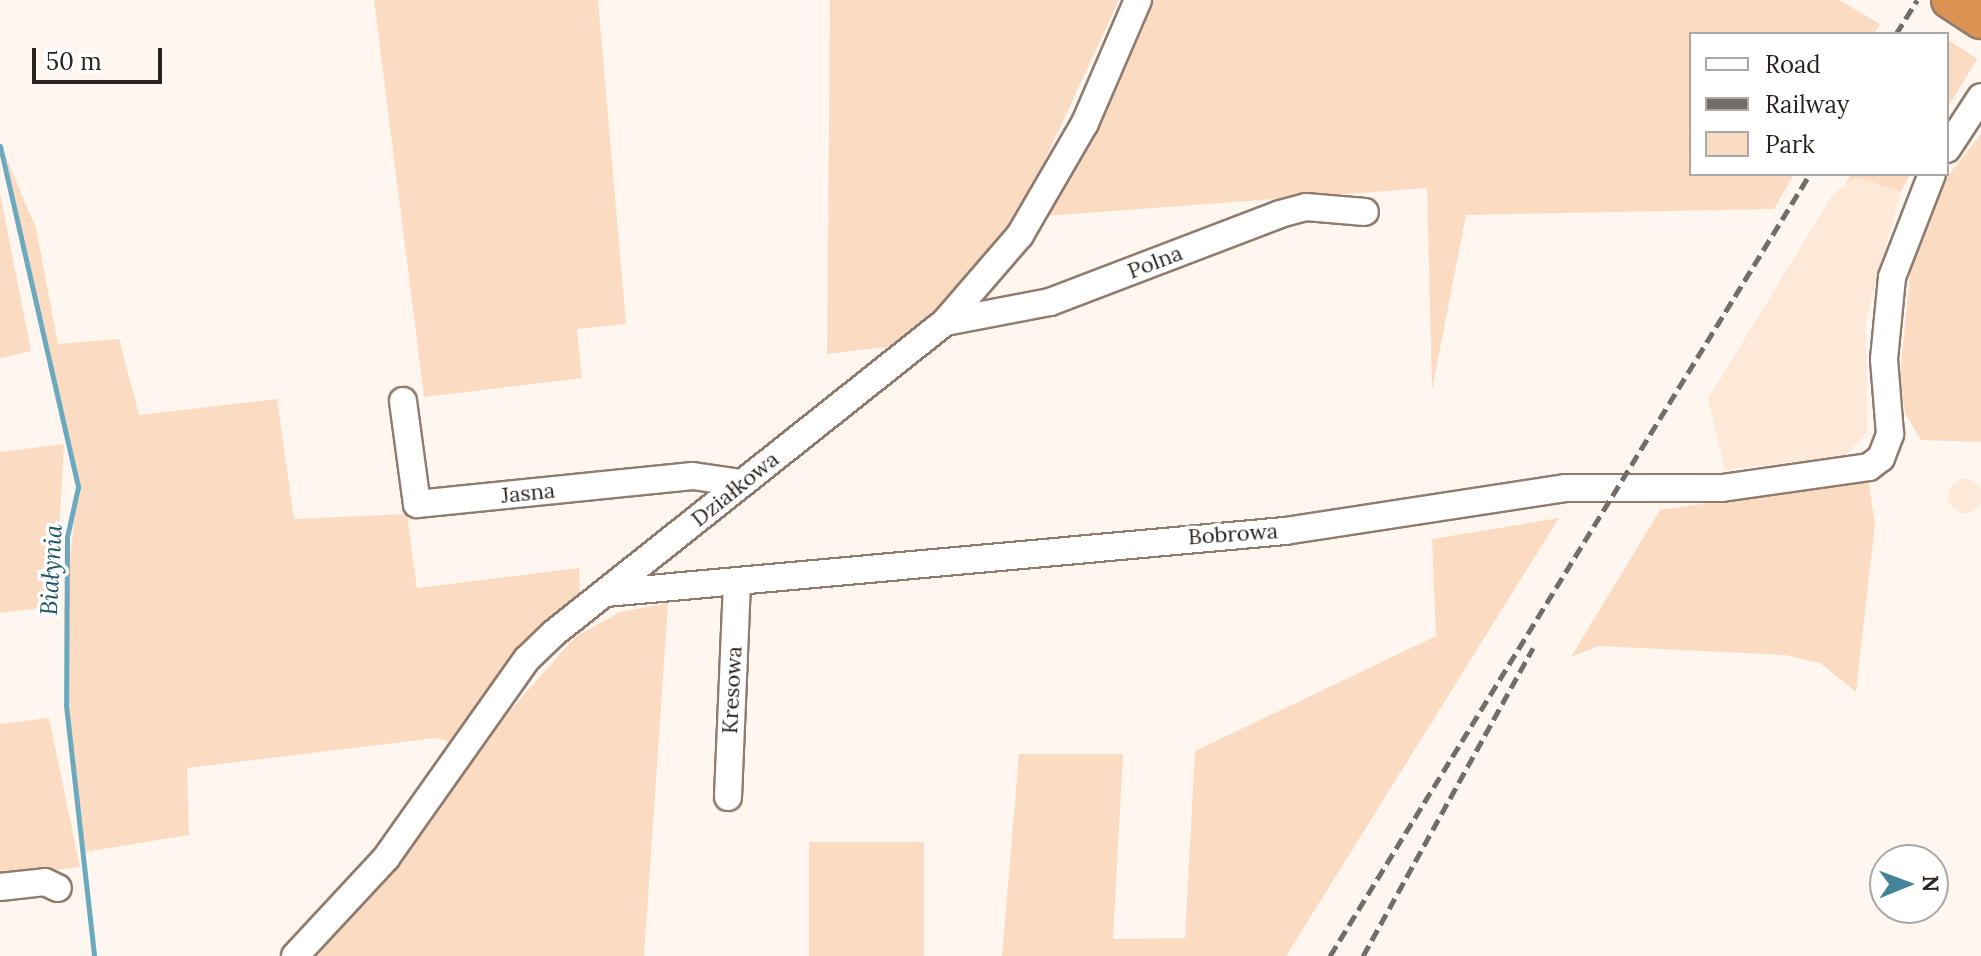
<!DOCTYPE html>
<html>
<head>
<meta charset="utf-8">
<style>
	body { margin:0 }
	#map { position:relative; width:1981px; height:956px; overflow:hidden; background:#fef6ef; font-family:Lora,serif }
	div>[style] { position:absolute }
	.built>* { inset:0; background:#fee8d7 }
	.round { border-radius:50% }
	.green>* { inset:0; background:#fbdcc3; transform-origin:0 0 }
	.stream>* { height:5px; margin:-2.5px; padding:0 2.5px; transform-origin:2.5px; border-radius:2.5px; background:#6baabe }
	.roads { filter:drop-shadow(2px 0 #8f7c6e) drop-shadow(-2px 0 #8f7c6e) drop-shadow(0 2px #8f7c6e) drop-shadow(0 -2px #8f7c6e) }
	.minor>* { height:26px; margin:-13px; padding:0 13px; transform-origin:13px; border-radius:13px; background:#fff }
	.highway>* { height:36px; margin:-18px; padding:0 18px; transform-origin:18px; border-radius:18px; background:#dc9253 }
	.rail>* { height:5px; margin-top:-2.5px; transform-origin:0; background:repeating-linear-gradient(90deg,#746d66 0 12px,transparent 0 18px) }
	span { translate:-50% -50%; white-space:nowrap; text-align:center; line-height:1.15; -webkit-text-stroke:7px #fff; paint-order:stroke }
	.street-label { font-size:22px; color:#2b241e }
	.water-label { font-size:24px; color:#215665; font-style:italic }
	.legend { position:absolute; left:1689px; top:32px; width:260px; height:144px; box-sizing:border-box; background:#fff; border:2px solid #aaa7a5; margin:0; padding:10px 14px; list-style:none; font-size:24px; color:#2b241e }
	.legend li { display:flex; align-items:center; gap:16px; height:40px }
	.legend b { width:40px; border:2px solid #aaa7a5 }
	.north { position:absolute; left:1869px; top:844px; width:80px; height:80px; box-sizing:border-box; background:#fff; border:2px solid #aaa7a5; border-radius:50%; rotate:89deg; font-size:22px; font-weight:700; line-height:32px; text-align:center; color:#2b241e }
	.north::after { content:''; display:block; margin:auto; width:28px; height:36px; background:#448498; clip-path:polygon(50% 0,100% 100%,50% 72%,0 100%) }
	.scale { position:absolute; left:32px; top:48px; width:130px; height:36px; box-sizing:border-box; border:4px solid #2b241e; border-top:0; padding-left:10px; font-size:24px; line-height:28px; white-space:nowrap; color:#2b241e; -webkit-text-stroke:6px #fff; paint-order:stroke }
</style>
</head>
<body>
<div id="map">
	<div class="built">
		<div style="clip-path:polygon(1857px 177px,1901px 192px,1866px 318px,1867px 432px,1846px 455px,1725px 470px,1708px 399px,1833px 194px)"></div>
		<div class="round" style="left:1948px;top:479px;width:34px;height:34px"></div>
	</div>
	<div class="green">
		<div style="clip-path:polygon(374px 0,598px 0,626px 324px,577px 329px,582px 378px,424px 397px)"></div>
		<div style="clip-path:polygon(830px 0,1119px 0,1020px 214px,979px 271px,893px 346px,827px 354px)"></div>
		<div style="clip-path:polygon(1155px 0,1839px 0,1880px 24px,1874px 34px,1691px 34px,1691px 174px,1794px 174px,1774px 209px,1466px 215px,1432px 390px,1427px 188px,1045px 216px,1102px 117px)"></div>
		<div style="clip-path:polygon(1947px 39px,1977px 59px,1947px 109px)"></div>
		<div style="clip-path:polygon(1981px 134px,1981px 442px,1921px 440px,1905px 413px,1900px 375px,1911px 265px,1945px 179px)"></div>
		<div style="clip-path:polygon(0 143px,36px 228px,58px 344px,119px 339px,139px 415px,277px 399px,294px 519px,407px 514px,417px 588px,579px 568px,580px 597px,516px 651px,449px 742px,436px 738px,187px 768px,189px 835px,84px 852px,66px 705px,64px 611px,78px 486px)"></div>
		<div style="clip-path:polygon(1851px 174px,1910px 174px,1901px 192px,1857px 177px,1845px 185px)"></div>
		<div style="clip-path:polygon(0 193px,31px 351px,0 358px)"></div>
		<div style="clip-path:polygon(64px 444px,55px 606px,0 613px,0 452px)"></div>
		<div style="clip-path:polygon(1868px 480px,1875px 524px,1856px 692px,1820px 663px,1785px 655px,1598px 646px,1571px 657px,1660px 510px)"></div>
		<div style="clip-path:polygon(1559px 518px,1286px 956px,1002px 956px,1019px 754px,1123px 754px,1113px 939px,1185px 938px,1195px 751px,1436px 636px,1432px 539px)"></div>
		<div style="clip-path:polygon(668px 603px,644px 956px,316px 956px,386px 875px,461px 766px,575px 637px,620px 612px)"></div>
		<div style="clip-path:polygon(49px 718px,80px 867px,0 877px,0 724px)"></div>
		<div style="left:809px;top:842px;width:115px;height:114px"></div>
	</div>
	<div class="stream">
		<div style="left:0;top:146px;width:350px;rotate:77.1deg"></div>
		<div style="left:78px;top:487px;width:51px;rotate:102.4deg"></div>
		<div style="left:67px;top:537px;width:168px;rotate:90.3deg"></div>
		<div style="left:66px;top:705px;width:253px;rotate:83.6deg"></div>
	</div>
	<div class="roads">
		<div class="minor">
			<div style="left:1947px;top:149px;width:62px;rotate:-56.8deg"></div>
			<div style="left:945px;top:322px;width:107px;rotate:-10.8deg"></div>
			<div style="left:1050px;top:302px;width:246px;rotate:-20.9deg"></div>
			<div style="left:1280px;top:214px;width:27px;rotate:-15deg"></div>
			<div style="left:1306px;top:207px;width:59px;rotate:4.8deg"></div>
			<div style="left:403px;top:401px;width:104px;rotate:82.3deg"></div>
			<div style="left:417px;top:504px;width:277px;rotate:-5.8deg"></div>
			<div style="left:693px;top:476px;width:49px;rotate:8.3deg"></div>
			<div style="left:606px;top:593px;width:682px;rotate:-5.22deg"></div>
			<div style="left:1285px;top:531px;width:283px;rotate:-8.7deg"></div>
			<div style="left:1565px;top:488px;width:157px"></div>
			<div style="left:1722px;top:488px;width:148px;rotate:-8.1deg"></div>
			<div style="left:1869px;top:467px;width:15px;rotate:-37deg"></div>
			<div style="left:1881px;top:458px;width:26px;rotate:-69deg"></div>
			<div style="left:1890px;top:434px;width:75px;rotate:-94.6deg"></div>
			<div style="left:1884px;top:359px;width:82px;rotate:-84.4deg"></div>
			<div style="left:1892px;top:277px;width:110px;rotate:-68.8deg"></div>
			<div style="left:728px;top:797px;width:214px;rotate:-87.6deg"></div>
			<div style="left:0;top:887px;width:45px;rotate:-6.3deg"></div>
			<div style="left:45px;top:882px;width:14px;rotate:25deg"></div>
			<div style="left:295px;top:956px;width:134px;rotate:-47.1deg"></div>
			<div style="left:386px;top:858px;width:244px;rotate:-54.7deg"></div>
			<div style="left:527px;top:659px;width:37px;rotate:-44deg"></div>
			<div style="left:554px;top:633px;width:500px;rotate:-38.5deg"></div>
			<div style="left:945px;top:322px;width:115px;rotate:-49.2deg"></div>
			<div style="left:1020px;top:235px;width:129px;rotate:-59.9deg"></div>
			<div style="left:1085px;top:123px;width:134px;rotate:-66.7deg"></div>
		</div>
		<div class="highway">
			<div style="left:1950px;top:0;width:37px;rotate:33deg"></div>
		</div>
	</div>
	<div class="rail">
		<div style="left:1896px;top:34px;width:40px;rotate:-58deg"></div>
		<div style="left:1330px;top:956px;width:918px;rotate:-58.46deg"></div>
		<div style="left:1363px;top:956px;width:352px;rotate:-61.1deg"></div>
	</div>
	<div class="street-label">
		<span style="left:1155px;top:262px;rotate:-21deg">Polna</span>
		<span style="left:735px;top:489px;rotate:-39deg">Działkowa</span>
		<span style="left:528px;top:493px;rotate:-6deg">Jasna</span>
		<span style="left:1233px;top:534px;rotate:-4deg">Bobrowa</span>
		<span style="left:732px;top:690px;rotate:-87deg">Kresowa</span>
	</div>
	<div class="water-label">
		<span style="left:51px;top:570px;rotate:-87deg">Białynia</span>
	</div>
	<ul class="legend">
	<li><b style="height:10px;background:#fff"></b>Road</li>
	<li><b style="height:10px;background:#746d66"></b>Railway</li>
	<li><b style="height:22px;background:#fbdcc3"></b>Park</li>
	</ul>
	<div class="north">N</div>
	<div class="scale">50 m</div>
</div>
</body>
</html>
